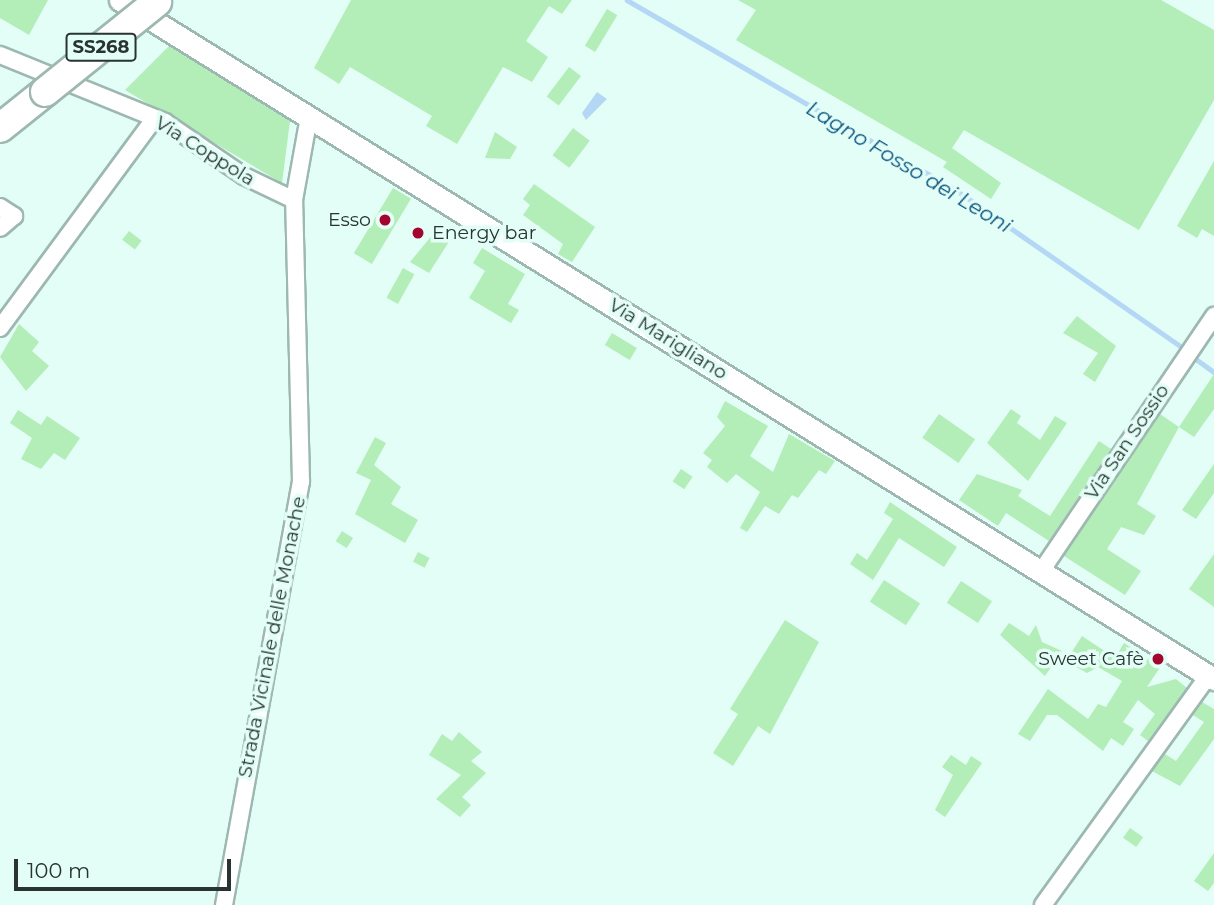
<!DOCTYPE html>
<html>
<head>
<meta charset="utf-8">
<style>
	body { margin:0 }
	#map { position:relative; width:1214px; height:905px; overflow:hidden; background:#e2fef7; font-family:Montserrat,sans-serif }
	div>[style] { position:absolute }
	.water>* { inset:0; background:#b3d7f4 }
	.stream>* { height:4.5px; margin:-2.25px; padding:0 2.25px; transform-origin:2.25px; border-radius:2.25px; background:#b3d7f4 }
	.building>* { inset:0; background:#b3edb8; transform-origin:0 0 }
	.roads { filter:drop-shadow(2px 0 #9db8b1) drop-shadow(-2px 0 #9db8b1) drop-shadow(0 2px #9db8b1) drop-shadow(0 -2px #9db8b1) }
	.street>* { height:16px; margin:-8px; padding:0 8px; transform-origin:8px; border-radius:8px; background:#fff }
	.secondary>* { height:21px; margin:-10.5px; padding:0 10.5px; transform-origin:10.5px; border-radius:10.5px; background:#fff }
	.highway>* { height:28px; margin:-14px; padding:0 14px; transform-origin:14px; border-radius:14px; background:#fff }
	.bridges { filter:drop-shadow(2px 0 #9db8b1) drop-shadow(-2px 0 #9db8b1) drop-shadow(0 2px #9db8b1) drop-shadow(0 -2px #9db8b1) }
	.highway-bridge>* { height:28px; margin:-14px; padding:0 14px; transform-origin:14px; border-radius:14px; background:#fff }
	.dots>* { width:19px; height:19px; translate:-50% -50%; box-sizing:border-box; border:4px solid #e2fef7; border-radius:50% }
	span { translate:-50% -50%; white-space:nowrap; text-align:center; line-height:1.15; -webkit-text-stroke:7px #e2fef7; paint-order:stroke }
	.shield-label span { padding:2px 5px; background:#e2fef7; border:2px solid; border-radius:5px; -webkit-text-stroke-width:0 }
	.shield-label { font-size:18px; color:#293432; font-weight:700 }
	.street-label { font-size:19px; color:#293432 }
	.poi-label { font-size:19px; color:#293432 }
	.right { translate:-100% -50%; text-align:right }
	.left { translate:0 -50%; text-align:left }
	.water-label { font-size:21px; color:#06507d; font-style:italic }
	.scale { position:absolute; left:14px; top:859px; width:217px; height:32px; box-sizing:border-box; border:4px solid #293432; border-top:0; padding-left:9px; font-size:21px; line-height:24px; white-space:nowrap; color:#293432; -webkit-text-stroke:5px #e2fef7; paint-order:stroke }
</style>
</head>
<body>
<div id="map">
	<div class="water">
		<div style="clip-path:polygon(597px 92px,607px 99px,586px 120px,582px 113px)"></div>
	</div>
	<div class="stream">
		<div style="left:627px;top:0;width:380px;rotate:30deg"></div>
		<div style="left:956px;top:190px;width:275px;rotate:34.8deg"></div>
		<div style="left:1196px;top:359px;width:22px;rotate:36deg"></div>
	</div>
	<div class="building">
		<div style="clip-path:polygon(0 0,48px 0,29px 35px,0 18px)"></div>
		<div style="clip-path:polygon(351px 0,572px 0,562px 14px,549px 6px,526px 41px,548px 57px,532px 82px,503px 67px,457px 144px,426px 126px,432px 116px,350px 67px,339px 84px,314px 68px)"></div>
		<div style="clip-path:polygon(738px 0,1161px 0,1214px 30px,1214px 100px,1139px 230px,964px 130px,952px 148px,1001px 183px,991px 199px,943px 167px,947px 162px,736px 40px,756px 10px)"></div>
		<div style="left:607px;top:9px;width:12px;height:43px;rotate:31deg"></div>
		<div style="clip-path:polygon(169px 46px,290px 121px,282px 183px,125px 90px)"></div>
		<div style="left:569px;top:67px;width:15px;height:37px;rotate:37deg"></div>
		<div style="left:573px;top:128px;width:21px;height:34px;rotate:37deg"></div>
		<div style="clip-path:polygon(495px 132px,517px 147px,510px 159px,485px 158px)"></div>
		<div style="clip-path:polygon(1214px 161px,1214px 236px,1202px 229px,1197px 238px,1177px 226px)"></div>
		<div style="clip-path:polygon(534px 184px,595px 227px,572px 262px,558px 254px,563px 244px,523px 215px,530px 205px,523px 199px)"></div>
		<div style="left:393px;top:188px;width:21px;height:76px;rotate:31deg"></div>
		<div style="clip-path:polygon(438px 228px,452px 237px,429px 273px,410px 262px)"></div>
		<div style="left:129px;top:231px;width:16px;height:11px;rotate:38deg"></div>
		<div style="clip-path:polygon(482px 248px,525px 274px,508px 304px,519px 310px,511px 323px,469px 298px,485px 271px,473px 263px)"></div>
		<div style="left:403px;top:268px;width:13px;height:34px;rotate:29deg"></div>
		<div style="clip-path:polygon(1077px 316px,1116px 346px,1095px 382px,1083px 374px,1098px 353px,1063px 333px)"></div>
		<div style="clip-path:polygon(19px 324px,39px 342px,32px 351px,49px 366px,26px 391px,0 357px)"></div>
		<div style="left:612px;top:333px;width:29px;height:14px;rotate:31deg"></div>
		<div style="clip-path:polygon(1214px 374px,1214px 409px,1194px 437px,1179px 427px)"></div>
		<div style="clip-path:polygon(725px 401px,768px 426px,750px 456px,773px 472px,789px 434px,835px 461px,826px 474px,819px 470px,798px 498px,792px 495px,779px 514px,765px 506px,747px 532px,740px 528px,760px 492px,736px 474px,727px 483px,707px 467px,712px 460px,703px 453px,725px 426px,717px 417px)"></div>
		<div style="clip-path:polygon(1011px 409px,1021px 416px,1017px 423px,1040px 440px,1055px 416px,1067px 423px,1028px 481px,987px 443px)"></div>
		<div style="clip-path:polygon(18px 410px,41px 425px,47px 416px,80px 438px,65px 460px,54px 453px,41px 469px,21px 459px,32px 438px,10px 423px)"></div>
		<div style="left:939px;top:414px;width:44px;height:29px;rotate:35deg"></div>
		<div style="clip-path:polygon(1160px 414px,1179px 427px,1137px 504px,1156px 516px,1144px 535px,1121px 527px,1107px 549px,1141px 571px,1125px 595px,1064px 556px)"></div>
		<div style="clip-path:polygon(375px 437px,386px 443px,374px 465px,401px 487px,391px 504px,418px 520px,405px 543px,355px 514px,371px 480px,356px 473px)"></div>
		<div style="clip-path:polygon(1099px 441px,1111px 449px,1049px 541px,1006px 513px,998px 526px,959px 500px,977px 474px,1022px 490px,1018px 496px,1050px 516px)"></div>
		<div style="clip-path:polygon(1214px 464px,1214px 493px,1196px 519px,1182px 510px)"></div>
		<div style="left:681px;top:469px;width:14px;height:15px;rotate:34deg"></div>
		<div style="clip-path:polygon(890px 502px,957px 547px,944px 567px,899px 538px,873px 580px,850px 564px,857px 553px,867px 560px,893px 519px,884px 513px)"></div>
		<div style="left:342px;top:531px;width:13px;height:12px;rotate:32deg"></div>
		<div style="left:418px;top:552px;width:13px;height:11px;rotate:27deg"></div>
		<div style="clip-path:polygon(1214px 554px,1214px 607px,1189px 589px)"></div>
		<div style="left:884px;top:580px;width:43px;height:26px;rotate:33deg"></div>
		<div style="left:961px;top:581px;width:37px;height:26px;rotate:33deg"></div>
		<div style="clip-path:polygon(785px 620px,819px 642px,770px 734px,758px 726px,733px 766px,713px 753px,738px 714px,730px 709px)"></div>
		<div style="clip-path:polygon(1009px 623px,1029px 636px,1036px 625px,1042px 642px,1062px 651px,1045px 676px,1000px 635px)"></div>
		<div style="clip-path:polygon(1082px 636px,1115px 658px,1124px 643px,1161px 666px,1147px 687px,1176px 679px,1187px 688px,1148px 741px,1140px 735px,1155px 714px,1138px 700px,1123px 722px,1134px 729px,1123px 746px,1111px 738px,1103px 751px,1057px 715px,1047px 715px,1030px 741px,1018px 734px,1048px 689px,1088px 719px,1098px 704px,1106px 707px,1122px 681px,1098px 667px,1087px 673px,1066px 661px)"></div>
		<div style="clip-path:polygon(1202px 702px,1214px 709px,1214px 739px,1180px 786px,1152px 771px,1165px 754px,1176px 761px,1204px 722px,1193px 715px)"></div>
		<div style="clip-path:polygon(459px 732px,482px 752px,471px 761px,486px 773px,462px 797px,471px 805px,460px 817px,436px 799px,461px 775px,429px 755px,442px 734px,452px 741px)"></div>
		<div style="clip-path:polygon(951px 755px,966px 765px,971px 756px,982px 763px,945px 817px,935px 810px,953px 775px,942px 767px)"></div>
		<div style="left:1130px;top:828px;width:16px;height:12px;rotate:35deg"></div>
		<div style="clip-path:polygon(1214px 853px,1214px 883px,1208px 891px,1194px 881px)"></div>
	</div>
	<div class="roads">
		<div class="street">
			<div style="left:0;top:55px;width:178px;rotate:22.1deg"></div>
			<div style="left:165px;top:122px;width:96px;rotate:34.4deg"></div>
			<div style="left:244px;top:176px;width:55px;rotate:25.6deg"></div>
			<div style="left:0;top:207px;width:17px;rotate:33deg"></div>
			<div style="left:14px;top:216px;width:18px;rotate:139deg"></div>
			<div style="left:0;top:328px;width:261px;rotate:-53.6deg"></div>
			<div style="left:1042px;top:570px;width:307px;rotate:-55.9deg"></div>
			<div style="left:224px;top:905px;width:430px;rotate:-79.7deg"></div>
			<div style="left:301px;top:482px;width:282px;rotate:-91.4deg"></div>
			<div style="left:294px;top:200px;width:84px;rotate:-79.8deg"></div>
			<div style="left:1043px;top:905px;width:282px;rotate:-54.2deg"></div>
		</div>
		<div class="secondary">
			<div style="left:120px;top:0;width:1288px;rotate:31.83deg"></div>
		</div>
		<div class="highway">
			<div style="left:0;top:128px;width:58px;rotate:-38.7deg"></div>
		</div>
	</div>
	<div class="bridges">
		<div class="highway-bridge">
			<div style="left:45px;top:92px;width:144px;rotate:-38.8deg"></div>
		</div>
	</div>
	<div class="dots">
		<div style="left:385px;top:220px;background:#a3052e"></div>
		<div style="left:418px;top:233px;background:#a3052e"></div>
		<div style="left:1158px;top:659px;background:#a3052e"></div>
	</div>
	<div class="shield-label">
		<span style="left:101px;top:47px">SS268</span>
	</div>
	<div class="street-label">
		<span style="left:205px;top:151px;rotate:32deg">Via Coppola</span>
		<span style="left:668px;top:339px;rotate:32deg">Via Marigliano</span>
		<span style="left:1127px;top:442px;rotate:-56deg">Via San Sossio</span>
		<span style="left:272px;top:637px;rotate:-79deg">Strada Vicinale delle Monache</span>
	</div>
	<div class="poi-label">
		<span class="right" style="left:371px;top:220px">Esso</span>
		<span class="left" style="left:432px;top:233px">Energy bar</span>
		<span class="right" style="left:1144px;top:659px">Sweet Cafè</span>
	</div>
	<div class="water-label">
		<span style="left:909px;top:167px;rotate:31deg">Lagno Fosso dei Leoni</span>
	</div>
	<div class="scale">100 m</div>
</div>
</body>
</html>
